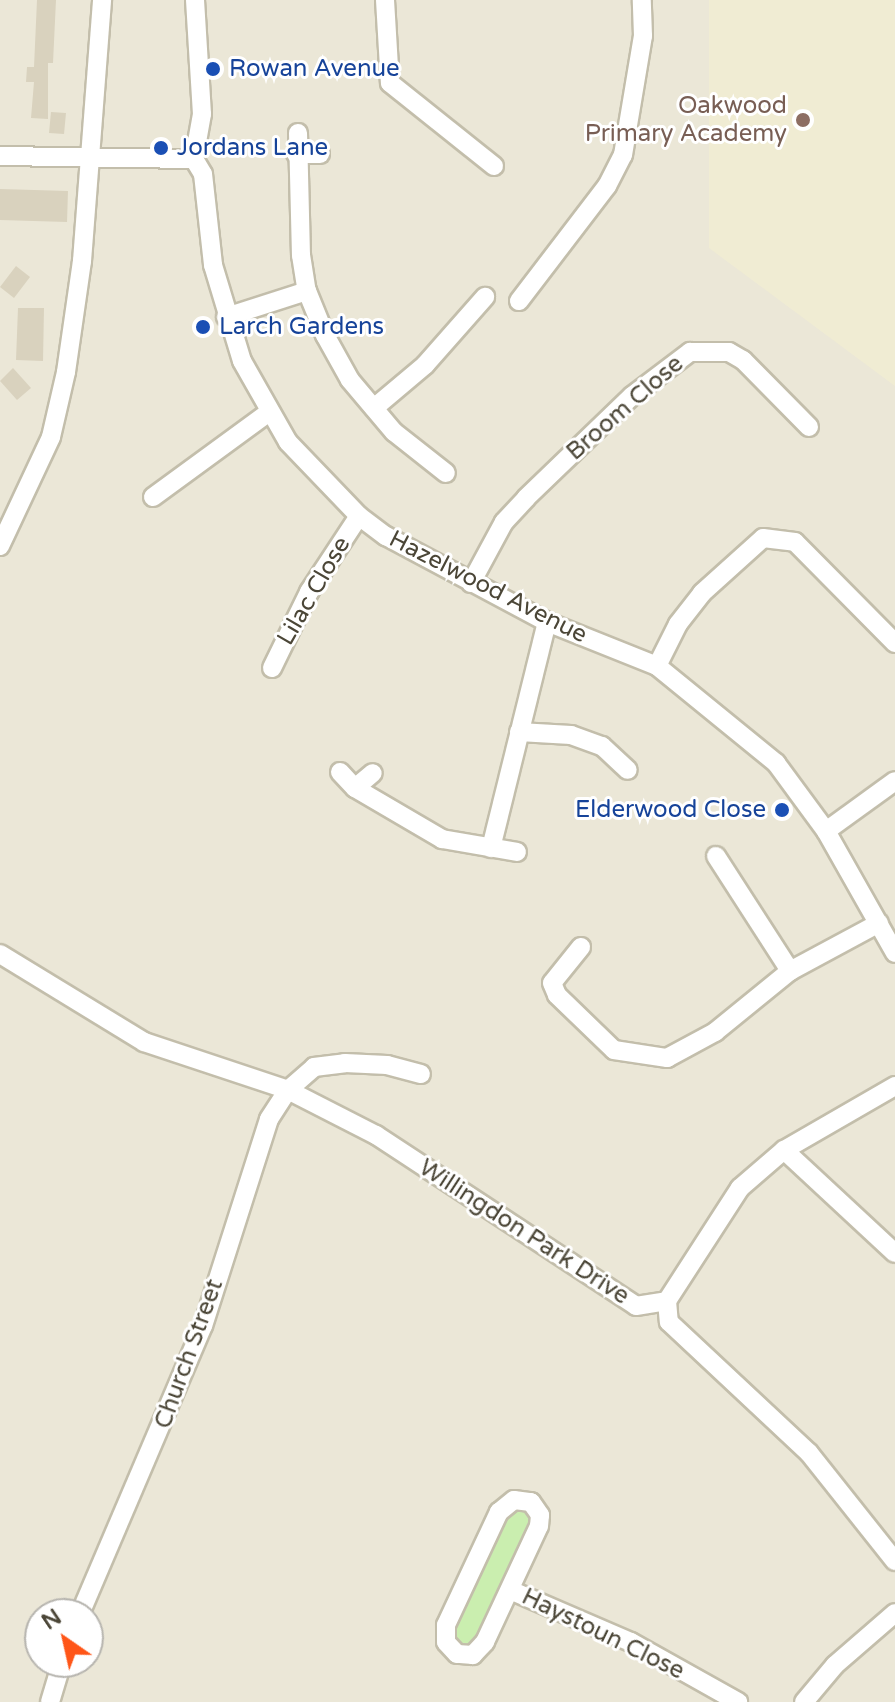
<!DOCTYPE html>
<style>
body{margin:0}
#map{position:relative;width:895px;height:1702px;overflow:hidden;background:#f6f4ea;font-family:"Varela Round",sans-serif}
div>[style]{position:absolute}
.residential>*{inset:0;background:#ebe7d7}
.education>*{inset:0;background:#f0ecd3}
.green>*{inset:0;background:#caeeaf}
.building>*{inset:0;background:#d9d2be}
.roads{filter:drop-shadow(2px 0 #c3beab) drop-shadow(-2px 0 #c3beab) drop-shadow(0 2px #c3beab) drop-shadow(0 -2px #c3beab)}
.minor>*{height:18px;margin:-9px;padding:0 9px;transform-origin:9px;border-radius:9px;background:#fff}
.dots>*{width:22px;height:22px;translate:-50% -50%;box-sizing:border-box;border:4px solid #fff;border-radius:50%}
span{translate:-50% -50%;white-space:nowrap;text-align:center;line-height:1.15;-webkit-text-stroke:6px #fff;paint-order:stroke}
.transit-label{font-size:24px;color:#164399}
.left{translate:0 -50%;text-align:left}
.right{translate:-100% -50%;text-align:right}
.education-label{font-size:24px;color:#785e54}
.street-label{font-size:24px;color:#4b4637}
.north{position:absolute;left:24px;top:1598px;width:80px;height:80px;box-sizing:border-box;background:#fff;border:2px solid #b7b5af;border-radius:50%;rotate:326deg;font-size:22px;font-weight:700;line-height:32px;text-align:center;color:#4b4637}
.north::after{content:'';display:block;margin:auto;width:28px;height:36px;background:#ff5618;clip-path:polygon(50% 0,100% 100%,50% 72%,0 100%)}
</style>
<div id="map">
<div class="residential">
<div style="clip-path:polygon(evenodd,0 0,895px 0,895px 1702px,0 1702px,0 0,40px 1614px,88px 1614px,88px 1662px,40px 1662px,40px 1614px)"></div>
</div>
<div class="education">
<div style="clip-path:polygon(709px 0,895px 0,895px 386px,709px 248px)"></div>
</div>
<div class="green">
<div style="clip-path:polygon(514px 1500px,540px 1515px,485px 1642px,457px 1654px,446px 1625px)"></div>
</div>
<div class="building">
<div style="clip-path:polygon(37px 0,56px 0,53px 63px,48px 63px,48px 119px,31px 118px,34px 82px,26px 82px,27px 67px,34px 67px)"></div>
<div style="clip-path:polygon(51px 112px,66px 113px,64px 134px,49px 133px)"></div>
<div style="clip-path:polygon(0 189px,68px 191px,67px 222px,0 220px)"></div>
<div style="clip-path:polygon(16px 266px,30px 277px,14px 298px,0 287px)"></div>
<div style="clip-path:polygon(18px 308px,44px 308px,43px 361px,16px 360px)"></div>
<div style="clip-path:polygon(13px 368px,31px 388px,17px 400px,0 381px)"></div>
</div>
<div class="roads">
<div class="minor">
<div style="left:195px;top:0;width:114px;rotate:86.5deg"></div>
<div style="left:202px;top:114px;width:46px;rotate:100.1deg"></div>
<div style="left:194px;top:159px;width:17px;rotate:59deg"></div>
<div style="left:203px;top:174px;width:92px;rotate:83.7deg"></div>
<div style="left:213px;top:265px;width:100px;rotate:73.2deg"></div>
<div style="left:242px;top:361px;width:93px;rotate:60.4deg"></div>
<div style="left:288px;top:442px;width:103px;rotate:46.2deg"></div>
<div style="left:359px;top:516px;width:34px;rotate:37deg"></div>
<div style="left:386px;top:536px;width:183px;rotate:28.1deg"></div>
<div style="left:547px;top:622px;width:118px;rotate:21.8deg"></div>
<div style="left:657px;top:666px;width:154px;rotate:39.2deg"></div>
<div style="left:776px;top:763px;width:84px;rotate:53.7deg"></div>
<div style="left:826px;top:831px;width:140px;rotate:60.5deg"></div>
<div style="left:385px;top:0;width:83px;rotate:86.6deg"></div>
<div style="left:390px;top:83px;width:133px;rotate:38.6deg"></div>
<div style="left:298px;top:133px;width:122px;rotate:88.6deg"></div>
<div style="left:301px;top:255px;width:36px;rotate:81deg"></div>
<div style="left:307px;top:291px;width:48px;rotate:67.8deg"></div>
<div style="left:325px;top:335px;width:51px;rotate:60.9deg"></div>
<div style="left:350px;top:380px;width:68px;rotate:49.8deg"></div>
<div style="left:394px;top:432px;width:66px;rotate:38.3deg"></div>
<div style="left:296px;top:154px;width:24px"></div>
<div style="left:0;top:156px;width:194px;rotate:0.9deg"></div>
<div style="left:519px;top:301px;width:145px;rotate:-52.6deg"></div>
<div style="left:607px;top:186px;width:35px;rotate:-63deg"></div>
<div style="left:623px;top:155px;width:121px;rotate:-80.5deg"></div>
<div style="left:643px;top:36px;width:36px;rotate:-92deg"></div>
<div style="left:226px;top:317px;width:85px;rotate:-17.8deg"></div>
<div style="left:374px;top:408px;width:67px;rotate:-40.1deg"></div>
<div style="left:425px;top:365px;width:91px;rotate:-48.6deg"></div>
<div style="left:153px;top:497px;width:144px;rotate:-36.2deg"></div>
<div style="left:0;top:546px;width:120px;rotate:-64.9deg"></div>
<div style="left:51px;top:437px;width:67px;rotate:-77deg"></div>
<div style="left:66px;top:372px;width:112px;rotate:-81.8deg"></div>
<div style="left:82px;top:261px;width:262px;rotate:-85.6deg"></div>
<div style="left:471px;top:583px;width:69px;rotate:-61.6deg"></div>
<div style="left:504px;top:522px;width:33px;rotate:-47deg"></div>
<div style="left:526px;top:498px;width:147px;rotate:-43.9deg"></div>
<div style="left:632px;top:396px;width:73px;rotate:-37.2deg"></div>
<div style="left:690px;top:352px;width:39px"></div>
<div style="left:729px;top:352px;width:16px;rotate:30deg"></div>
<div style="left:743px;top:360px;width:94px;rotate:45.4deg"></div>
<div style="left:657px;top:666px;width:47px;rotate:-63.4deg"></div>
<div style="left:678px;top:624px;width:39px;rotate:-52deg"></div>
<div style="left:702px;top:593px;width:82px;rotate:-42deg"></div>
<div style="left:763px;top:538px;width:32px;rotate:7deg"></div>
<div style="left:795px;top:542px;width:142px;rotate:45.3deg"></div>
<div style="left:272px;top:668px;width:85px;rotate:-64deg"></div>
<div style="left:309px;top:592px;width:91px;rotate:-56.7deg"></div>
<div style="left:519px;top:732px;width:52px;rotate:3.3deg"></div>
<div style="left:571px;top:735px;width:33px;rotate:20deg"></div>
<div style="left:602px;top:746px;width:35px;rotate:43deg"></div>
<div style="left:340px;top:772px;width:22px;rotate:47deg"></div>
<div style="left:355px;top:788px;width:101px;rotate:30.4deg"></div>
<div style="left:442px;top:839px;width:76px;rotate:9.8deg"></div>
<div style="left:355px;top:788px;width:23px;rotate:-40deg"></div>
<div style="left:826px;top:831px;width:85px;rotate:-35.9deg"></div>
<div style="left:491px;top:848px;width:233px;rotate:-76.1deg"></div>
<div style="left:716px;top:856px;width:137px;rotate:57.2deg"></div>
<div style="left:581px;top:947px;width:46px;rotate:128.9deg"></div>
<div style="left:552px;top:983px;width:13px;rotate:67deg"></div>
<div style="left:557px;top:995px;width:79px;rotate:44deg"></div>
<div style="left:614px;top:1050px;width:54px;rotate:8.6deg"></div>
<div style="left:667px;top:1058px;width:55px;rotate:-28.4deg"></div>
<div style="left:715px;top:1032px;width:97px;rotate:-39.1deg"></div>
<div style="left:790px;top:971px;width:101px;rotate:-28.3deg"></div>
<div style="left:0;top:954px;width:169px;rotate:31.4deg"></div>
<div style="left:144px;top:1042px;width:152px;rotate:18.4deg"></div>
<div style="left:288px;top:1090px;width:99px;rotate:27.1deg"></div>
<div style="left:376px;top:1135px;width:311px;rotate:33.3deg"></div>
<div style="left:636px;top:1306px;width:31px;rotate:-9deg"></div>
<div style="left:895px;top:1086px;width:128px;rotate:150deg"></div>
<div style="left:784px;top:1150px;width:58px;rotate:139.2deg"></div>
<div style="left:740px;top:1188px;width:135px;rotate:122.9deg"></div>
<div style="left:667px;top:1301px;width:21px;rotate:85deg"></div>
<div style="left:669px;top:1322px;width:192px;rotate:43.1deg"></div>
<div style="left:809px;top:1453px;width:138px;rotate:51.5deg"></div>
<div style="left:784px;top:1150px;width:151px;rotate:42.9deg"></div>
<div style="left:514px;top:1500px;width:17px;rotate:7deg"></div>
<div style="left:531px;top:1502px;width:16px;rotate:55deg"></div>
<div style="left:540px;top:1515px;width:11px;rotate:95deg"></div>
<div style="left:539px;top:1526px;width:128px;rotate:115deg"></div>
<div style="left:485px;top:1642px;width:18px;rotate:133deg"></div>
<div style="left:473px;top:1655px;width:16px;rotate:-176deg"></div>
<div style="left:457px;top:1654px;width:16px;rotate:-133deg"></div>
<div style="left:446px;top:1642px;width:17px;rotate:-90deg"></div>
<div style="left:446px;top:1625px;width:125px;rotate:-64.9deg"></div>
<div style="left:499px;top:1512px;width:19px;rotate:-39deg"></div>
<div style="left:510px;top:1590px;width:132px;rotate:23.3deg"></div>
<div style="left:631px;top:1642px;width:123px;rotate:29.3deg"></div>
<div style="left:80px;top:1614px;width:313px;rotate:-66.9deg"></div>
<div style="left:203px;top:1326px;width:217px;rotate:-72.3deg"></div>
<div style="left:269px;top:1119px;width:35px;rotate:-57deg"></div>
<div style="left:288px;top:1090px;width:35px;rotate:-41deg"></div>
<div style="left:314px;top:1067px;width:31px;rotate:-7deg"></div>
<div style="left:345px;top:1063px;width:42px;rotate:2.7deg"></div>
<div style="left:387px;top:1065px;width:35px;rotate:15deg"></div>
<div style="left:50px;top:1702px;width:42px;rotate:-73.3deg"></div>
<div style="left:804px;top:1702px;width:48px;rotate:-50deg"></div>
<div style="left:835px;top:1665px;width:79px;rotate:-40.9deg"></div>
</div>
</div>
<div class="dots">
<div style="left:213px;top:69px;background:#1a4fb4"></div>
<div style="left:803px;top:120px;background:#8d6e63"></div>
<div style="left:161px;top:148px;background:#1a4fb4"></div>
<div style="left:203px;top:327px;background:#1a4fb4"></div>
<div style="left:782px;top:810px;background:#1a4fb4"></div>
</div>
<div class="transit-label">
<span class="left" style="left:229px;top:69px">Rowan Avenue</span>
<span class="left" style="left:177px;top:148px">Jordans Lane</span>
<span class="left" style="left:219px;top:327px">Larch Gardens</span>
<span class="right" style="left:766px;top:810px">Elderwood Close</span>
</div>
<div class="education-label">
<span class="right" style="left:787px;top:120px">Oakwood<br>Primary Academy</span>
</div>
<div class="street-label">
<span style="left:625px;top:408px;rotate:-41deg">Broom Close</span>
<span style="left:488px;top:587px;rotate:27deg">Hazelwood Avenue</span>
<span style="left:314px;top:591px;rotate:-60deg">Lilac Close</span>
<span style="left:524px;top:1232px;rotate:33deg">Willingdon Park Drive</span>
<span style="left:189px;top:1354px;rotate:-70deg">Church Street</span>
<span style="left:603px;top:1634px;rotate:26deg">Haystoun Close</span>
</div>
<div class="north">N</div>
</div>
